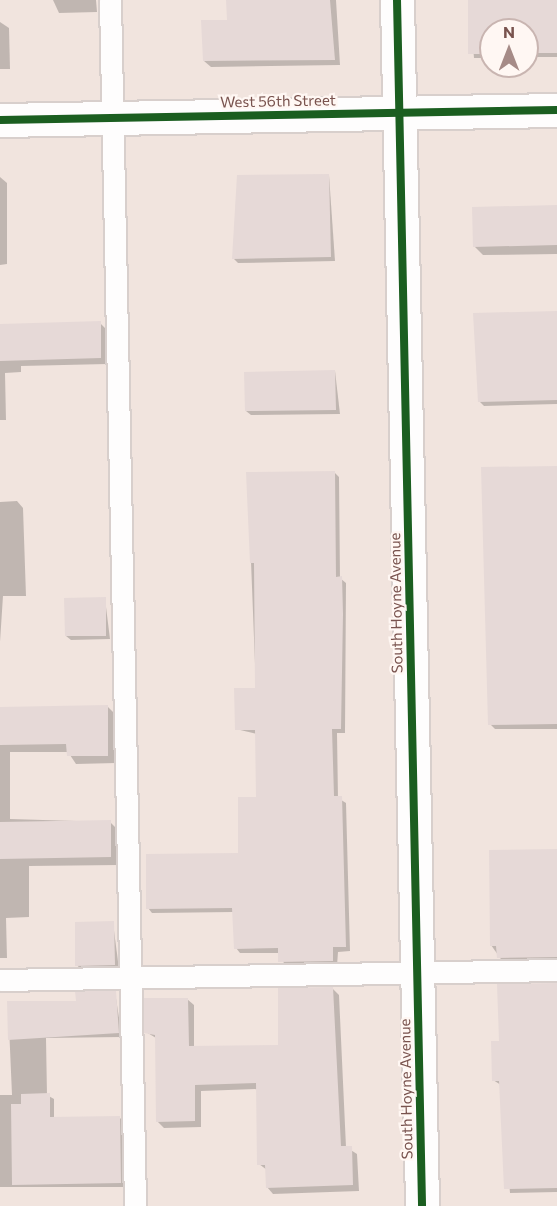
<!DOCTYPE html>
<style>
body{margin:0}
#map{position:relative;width:557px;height:1206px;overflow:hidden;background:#f9f3f0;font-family:Commissioner,sans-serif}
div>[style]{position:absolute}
.residential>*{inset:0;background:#f1e4de}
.shadow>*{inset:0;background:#0003}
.building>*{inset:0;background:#e6d9d7}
.roads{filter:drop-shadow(2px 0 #d8cfcc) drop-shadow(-2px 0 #d8cfcc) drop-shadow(0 2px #d8cfcc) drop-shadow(0 -2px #d8cfcc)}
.service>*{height:21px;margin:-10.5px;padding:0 10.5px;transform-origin:10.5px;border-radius:10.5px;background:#fefdfd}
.minor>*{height:33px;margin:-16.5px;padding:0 16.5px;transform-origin:16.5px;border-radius:16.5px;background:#fefdfd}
.cycleway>*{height:8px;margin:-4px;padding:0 4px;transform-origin:4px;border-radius:4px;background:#1b5e20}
span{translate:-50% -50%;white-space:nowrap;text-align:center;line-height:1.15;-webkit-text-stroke:4.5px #fff7f3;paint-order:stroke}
.street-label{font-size:15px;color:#79534e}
.north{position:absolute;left:479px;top:18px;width:60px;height:60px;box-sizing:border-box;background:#fff7f3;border:2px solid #c9b5b1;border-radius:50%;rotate:0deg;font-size:16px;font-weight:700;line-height:24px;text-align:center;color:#79534e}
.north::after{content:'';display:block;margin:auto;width:21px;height:27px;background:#a68b87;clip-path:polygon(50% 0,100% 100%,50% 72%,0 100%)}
</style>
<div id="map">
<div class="residential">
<div style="clip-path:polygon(evenodd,0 0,557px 0,557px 1206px,0 1206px,0 0,491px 30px,527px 30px,527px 66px,491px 66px,491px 30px)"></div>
</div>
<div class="shadow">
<div style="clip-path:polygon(53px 0,96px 0,97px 12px,59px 13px)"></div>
<div style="clip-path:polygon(229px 0,336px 0,340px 65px,211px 67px,204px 61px,228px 21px)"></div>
<div style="clip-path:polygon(469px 0,557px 0,557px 57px,527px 57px,527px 30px,491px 30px,491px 58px,474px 58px)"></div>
<div style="clip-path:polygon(0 22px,9px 28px,10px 69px,0 69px)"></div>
<div style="clip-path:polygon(329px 175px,335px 261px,238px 263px,234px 259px)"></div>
<div style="clip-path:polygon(0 177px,7px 183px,7px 264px,0 265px)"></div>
<div style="clip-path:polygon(557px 207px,557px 254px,483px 255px,474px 246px)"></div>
<div style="clip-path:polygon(557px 312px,557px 404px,484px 406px,479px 401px)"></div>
<div style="clip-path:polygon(100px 323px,106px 329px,107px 364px,21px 366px,21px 372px,5px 373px,6px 420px,0 420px,0 325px)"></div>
<div style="clip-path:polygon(335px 371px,340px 414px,251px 415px,246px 411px)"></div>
<div style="clip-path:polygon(557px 467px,557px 729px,495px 729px,490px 724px)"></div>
<div style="clip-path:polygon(334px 472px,339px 477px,340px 578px,346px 583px,345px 733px,337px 733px,338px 798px,346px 803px,350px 951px,338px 952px,337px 966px,285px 966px,280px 953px,240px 953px,236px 948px,234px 912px,152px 913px,148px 908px,240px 854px,257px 798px,257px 734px,236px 729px,256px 689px,251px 562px)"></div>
<div style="clip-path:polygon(17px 501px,23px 508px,26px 596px,3px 596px,0 642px,0 502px)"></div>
<div style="clip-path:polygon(105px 599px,110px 639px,71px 640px,66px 636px)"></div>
<div style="clip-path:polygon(107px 706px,115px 714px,116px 763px,76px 764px,68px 752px,10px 752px,10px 819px,110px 822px,118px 830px,119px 865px,29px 866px,29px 917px,6px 918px,7px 958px,0 958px,0 708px)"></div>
<div style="clip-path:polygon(557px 851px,557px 961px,503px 962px,491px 945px)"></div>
<div style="clip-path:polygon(113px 923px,119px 969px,81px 970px,77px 965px)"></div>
<div style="clip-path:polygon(557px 984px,557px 1192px,510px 1193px,501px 1085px,493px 1080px,500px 1043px)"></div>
<div style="clip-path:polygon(332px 988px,339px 995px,346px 1147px,357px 1154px,359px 1191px,273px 1194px,267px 1187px,267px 1170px,259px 1164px,258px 1089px,201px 1091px,201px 1127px,164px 1128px,157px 1121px,156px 1038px,146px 1032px,187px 999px,194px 1005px,194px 1047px,280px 1046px)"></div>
<div style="clip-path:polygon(115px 992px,122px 1037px,46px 1038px,47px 1095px,54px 1099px,54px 1119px,120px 1118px,124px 1122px,125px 1187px,0 1187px,0 1095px,12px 1095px,8px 1003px,77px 1003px)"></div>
</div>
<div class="building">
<div style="clip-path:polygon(226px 0,330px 0,335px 60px,203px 61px,201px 20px,227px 20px)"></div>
<div style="clip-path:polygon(468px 0,557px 0,557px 53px,527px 53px,527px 30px,491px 30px,491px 54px,468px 54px)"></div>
<div style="clip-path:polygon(329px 174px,331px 257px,232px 259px,237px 175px)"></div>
<div style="clip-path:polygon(557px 205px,557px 245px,473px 247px,472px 207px)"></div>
<div style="clip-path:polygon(557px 311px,557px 400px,478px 402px,473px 313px)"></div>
<div style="clip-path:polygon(101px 321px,101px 358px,0 361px,0 324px)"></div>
<div style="clip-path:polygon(335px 370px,336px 410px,245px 411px,244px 372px)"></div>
<div style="clip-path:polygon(557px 466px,557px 724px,488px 725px,481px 467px)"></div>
<div style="clip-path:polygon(335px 471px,336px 577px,342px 576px,343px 614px,341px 729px,332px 729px,334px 796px,342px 796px,346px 947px,333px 947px,333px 961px,278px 962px,278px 948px,234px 949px,232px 908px,146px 909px,146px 854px,238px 853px,238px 797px,256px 797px,255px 730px,235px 730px,234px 688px,255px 688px,254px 563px,250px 563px,246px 472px)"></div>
<div style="clip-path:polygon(106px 597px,106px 636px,65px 636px,64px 598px)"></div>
<div style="clip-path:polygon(108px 705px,108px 756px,67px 756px,66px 744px,0 745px,0 707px)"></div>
<div style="clip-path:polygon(111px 820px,111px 857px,0 859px,0 822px)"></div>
<div style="clip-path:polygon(557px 849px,557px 957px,497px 958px,496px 946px,490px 946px,489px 850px)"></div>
<div style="clip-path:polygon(114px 921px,115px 965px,75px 966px,75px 922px)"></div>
<div style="clip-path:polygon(557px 983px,557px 1188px,504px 1189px,499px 1081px,492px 1081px,491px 1041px,499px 1041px,497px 984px)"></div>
<div style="clip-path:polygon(333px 987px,341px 1146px,352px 1146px,353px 1185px,266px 1188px,265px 1165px,257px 1165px,256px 1083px,195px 1085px,195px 1121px,156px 1122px,155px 1035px,144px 1033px,143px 998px,188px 998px,189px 1046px,278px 1045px,278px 988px)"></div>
<div style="clip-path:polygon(75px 991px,116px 991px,119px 1033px,8px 1040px,7px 1001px,76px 1001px)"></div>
<div style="clip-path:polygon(50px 1093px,50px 1117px,120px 1116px,121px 1183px,12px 1185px,11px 1104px,21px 1104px,21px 1094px)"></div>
</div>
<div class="roads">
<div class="service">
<div style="left:110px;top:0;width:1206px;rotate:88.81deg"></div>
<div style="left:0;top:980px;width:557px;rotate:-1.03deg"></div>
</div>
<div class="minor">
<div style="left:397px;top:0;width:1206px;rotate:88.81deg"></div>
<div style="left:0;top:120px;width:557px;rotate:-1.03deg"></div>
</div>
</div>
<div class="cycleway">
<div style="left:397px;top:0;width:1206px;rotate:88.81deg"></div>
<div style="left:0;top:120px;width:557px;rotate:-1.03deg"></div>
</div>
<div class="street-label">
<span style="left:278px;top:101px;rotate:-1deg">West 56th Street</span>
<span style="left:396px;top:603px;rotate:-91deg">South Hoyne Avenue</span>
<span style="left:406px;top:1089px;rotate:-91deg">South Hoyne Avenue</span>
</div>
<div class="north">N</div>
</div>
